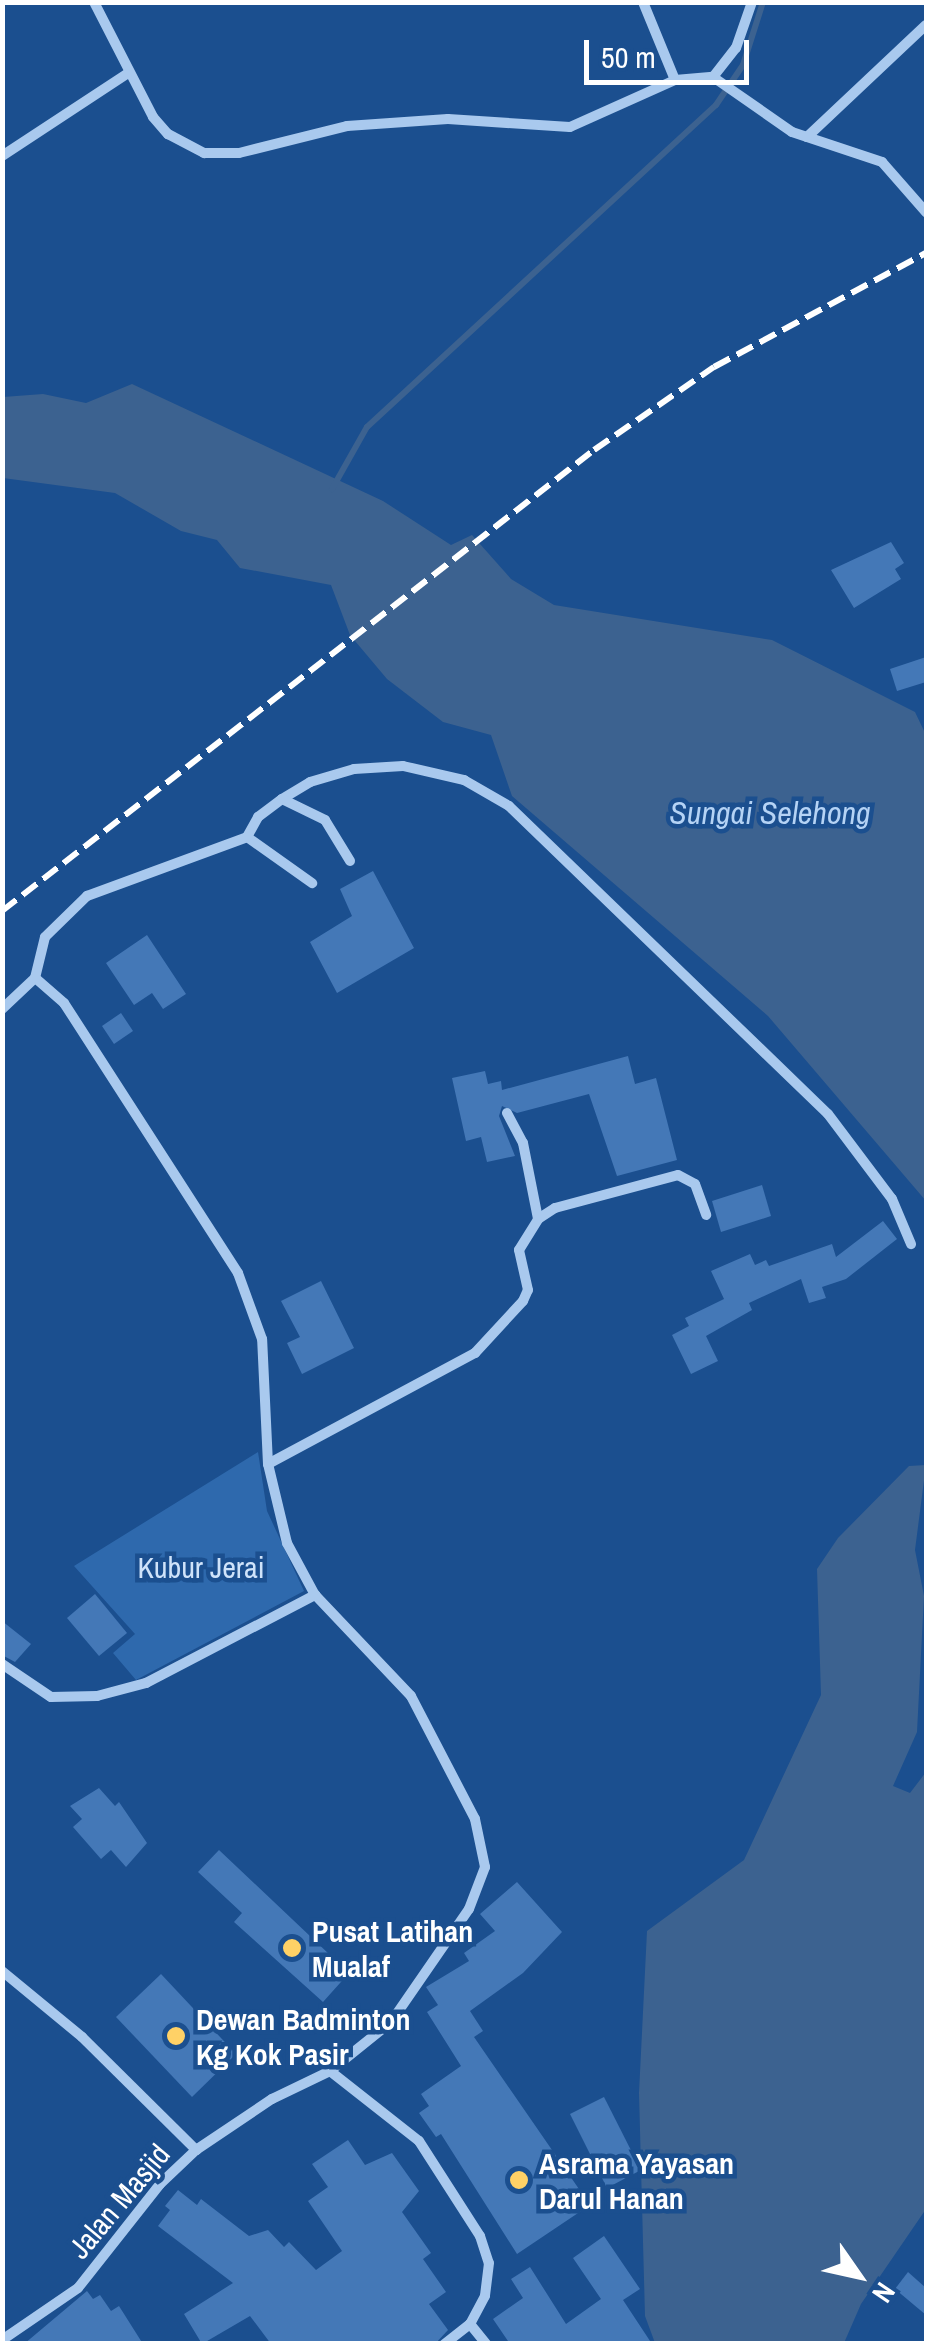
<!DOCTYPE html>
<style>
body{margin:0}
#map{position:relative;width:929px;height:2346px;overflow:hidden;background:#1b4f8f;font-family:"Archivo Narrow",sans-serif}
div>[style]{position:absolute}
.green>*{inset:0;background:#2e69ad}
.water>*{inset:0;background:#3c6290}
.stream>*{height:6px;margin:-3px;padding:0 3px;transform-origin:3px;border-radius:3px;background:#3c6290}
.building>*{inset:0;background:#4478b7}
.minor>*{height:10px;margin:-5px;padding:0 5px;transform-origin:5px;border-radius:5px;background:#a9c9ee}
.rail>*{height:6px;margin-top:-3px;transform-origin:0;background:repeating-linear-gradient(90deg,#fff 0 18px,transparent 0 26px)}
.dots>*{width:28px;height:28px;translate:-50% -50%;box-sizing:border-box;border:5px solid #1b4f8f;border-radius:50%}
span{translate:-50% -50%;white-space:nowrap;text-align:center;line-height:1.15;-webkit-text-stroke:9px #1b4f8f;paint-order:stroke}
.park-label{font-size:30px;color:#cfe3fa}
.poi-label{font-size:30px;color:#fff;font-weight:700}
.left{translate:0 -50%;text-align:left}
.street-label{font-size:30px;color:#fff}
.water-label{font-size:32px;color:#b5d3f5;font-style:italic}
.frame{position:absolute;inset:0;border:5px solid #fff;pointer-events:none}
.north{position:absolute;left:809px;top:2226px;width:100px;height:100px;-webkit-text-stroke:8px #1b4f8f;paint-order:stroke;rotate:124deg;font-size:28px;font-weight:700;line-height:40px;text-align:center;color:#fff}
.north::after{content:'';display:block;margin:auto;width:35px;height:45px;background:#fff;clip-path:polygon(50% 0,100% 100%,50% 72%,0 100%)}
.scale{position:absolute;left:584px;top:40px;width:165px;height:45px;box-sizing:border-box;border:5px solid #fff;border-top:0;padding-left:12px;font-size:30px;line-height:35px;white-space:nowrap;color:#fff;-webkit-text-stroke:8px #1b4f8f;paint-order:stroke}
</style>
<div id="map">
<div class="green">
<div style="clip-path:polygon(258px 1452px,267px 1511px,304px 1591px,136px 1680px,113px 1653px,135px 1634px,74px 1566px)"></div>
</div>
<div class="water">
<div style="clip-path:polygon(132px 384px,383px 501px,451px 545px,472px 535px,511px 579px,554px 605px,772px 640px,915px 712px,926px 735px,926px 1201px,768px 1016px,512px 796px,491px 735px,443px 722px,387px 679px,350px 635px,331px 585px,240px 568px,217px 540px,181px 531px,115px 493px,3px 478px,3px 397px,43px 394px,86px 403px)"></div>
<div style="clip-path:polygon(926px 1465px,915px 1550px,924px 1596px,917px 1732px,893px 1786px,910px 1793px,926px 1772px,926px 2209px,861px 2304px,844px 2343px,655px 2343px,645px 2316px,639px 2093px,647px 1931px,744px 1860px,821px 1695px,817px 1569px,838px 1538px,909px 1466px)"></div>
</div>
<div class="stream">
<div style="left:332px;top:489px;width:71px;rotate:-60.6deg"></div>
<div style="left:367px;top:427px;width:475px;rotate:-42.7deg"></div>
<div style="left:716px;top:105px;width:48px;rotate:-56deg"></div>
<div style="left:743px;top:65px;width:66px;rotate:-72.4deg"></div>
</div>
<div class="building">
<div style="clip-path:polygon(891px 542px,904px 563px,895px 569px,901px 579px,854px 608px,831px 570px)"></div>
<div style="clip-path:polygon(926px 657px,926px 682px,897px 691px,890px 669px)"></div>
<div style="clip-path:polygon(373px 871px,414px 948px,337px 993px,310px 942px,352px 916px,340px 889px)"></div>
<div style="clip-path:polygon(147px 935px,186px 994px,163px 1009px,152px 993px,134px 1005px,106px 963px)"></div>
<div style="clip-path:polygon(121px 1013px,133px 1031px,114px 1044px,102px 1026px)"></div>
<div style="clip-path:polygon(628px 1056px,635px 1084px,656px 1078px,677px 1160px,617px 1176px,589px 1094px,517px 1113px,502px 1106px,499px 1116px,515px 1156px,487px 1162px,481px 1137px,466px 1141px,452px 1078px,485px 1071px,488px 1084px,501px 1081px,502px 1090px)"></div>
<div style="clip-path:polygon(762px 1185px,771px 1216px,721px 1232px,712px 1201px)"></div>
<div style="clip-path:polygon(883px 1221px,897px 1239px,846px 1279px,822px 1287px,826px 1298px,809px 1303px,801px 1279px,749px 1303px,752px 1310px,706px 1336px,718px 1361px,691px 1374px,672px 1335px,689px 1326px,685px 1318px,724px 1299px,711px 1271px,750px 1254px,755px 1265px,766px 1260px,769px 1266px,832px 1244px,836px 1257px)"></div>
<div style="clip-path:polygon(321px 1281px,354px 1348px,302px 1374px,287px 1343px,300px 1337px,281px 1301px)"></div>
<div style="clip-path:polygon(95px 1594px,127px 1633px,99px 1656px,67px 1618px)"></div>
<div style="clip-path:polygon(2px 1621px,31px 1644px,15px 1662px,2px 1655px)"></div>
<div style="clip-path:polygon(99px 1788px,115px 1806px,119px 1802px,147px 1843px,126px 1867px,111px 1850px,101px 1859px,73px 1827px,82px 1819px,70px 1806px)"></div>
<div style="clip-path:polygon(219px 1850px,349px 1973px,323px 2002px,234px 1922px,242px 1913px,198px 1872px)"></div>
<div style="clip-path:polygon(517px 1882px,562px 1932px,523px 1973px,470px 2011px,483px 2031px,474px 2037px,590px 2205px,517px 2254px,441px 2134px,436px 2137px,419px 2113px,429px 2106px,421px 2094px,461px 2066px,427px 2012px,438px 2005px,426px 1987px,469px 1961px,464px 1953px,495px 1931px,480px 1914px)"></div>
<div style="clip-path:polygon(161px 1974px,236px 2054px,192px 2097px,116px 2017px)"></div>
<div style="clip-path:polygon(604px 2097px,641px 2170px,607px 2188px,570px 2114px)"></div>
<div style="clip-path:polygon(348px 2140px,365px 2165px,392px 2153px,419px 2191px,402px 2212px,431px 2253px,423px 2259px,446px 2292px,429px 2304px,448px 2330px,435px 2344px,271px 2344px,250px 2316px,202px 2344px,184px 2314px,233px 2283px,158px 2226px,170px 2210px,165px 2206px,178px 2190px,197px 2205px,201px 2199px,249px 2236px,268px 2230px,284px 2247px,289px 2242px,316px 2270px,342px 2251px,308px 2201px,328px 2187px,312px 2164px)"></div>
<div style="clip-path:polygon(604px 2236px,640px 2289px,623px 2300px,652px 2344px,510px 2344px,493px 2319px,523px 2298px,511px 2279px,530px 2267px,566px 2324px,601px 2299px,573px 2258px)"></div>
<div style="clip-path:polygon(908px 2272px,926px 2288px,926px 2315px,895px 2289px)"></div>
<div style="clip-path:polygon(87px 2291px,93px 2299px,100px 2295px,111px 2311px,119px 2306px,143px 2344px,24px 2344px)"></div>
</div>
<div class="minor">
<div style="left:94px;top:2px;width:129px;rotate:62.8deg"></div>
<div style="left:153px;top:117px;width:23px;rotate:49deg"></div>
<div style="left:168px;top:134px;width:41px;rotate:27.8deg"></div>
<div style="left:204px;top:153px;width:35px"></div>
<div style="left:239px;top:153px;width:111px;rotate:-14deg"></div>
<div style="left:347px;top:126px;width:101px;rotate:-4deg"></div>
<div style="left:448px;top:119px;width:122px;rotate:3.8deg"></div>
<div style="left:570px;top:127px;width:115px;rotate:-24.1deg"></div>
<div style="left:675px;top:80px;width:38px;rotate:-5deg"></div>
<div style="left:713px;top:77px;width:96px;rotate:34.8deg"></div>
<div style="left:792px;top:132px;width:95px;rotate:18.4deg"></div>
<div style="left:882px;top:162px;width:67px;rotate:48.7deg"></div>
<div style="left:643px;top:2px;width:84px;rotate:67.7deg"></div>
<div style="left:713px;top:77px;width:37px;rotate:-52deg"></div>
<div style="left:736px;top:48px;width:49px;rotate:-70.8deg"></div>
<div style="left:807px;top:137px;width:163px;rotate:-43.3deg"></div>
<div style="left:2px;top:156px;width:149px;rotate:-33.3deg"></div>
<div style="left:282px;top:799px;width:33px;rotate:-31deg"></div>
<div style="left:310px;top:782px;width:46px;rotate:-16.5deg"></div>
<div style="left:354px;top:769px;width:49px;rotate:-3.5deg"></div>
<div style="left:403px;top:766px;width:63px;rotate:12.9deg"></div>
<div style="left:464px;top:780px;width:52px;rotate:30deg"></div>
<div style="left:509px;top:806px;width:443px;rotate:44deg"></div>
<div style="left:828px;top:1114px;width:106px;rotate:53deg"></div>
<div style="left:892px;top:1199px;width:49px;rotate:67.1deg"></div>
<div style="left:247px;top:837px;width:80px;rotate:35.3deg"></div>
<div style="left:2px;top:1009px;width:45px;rotate:-43.2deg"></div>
<div style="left:507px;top:1113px;width:34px;rotate:62deg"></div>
<div style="left:523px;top:1143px;width:77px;rotate:78.8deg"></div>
<div style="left:268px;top:1464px;width:235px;rotate:-28.2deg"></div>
<div style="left:475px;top:1353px;width:71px;rotate:-47.3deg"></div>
<div style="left:523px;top:1301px;width:12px;rotate:-66deg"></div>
<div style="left:528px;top:1290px;width:41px;rotate:-102.7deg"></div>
<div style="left:519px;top:1250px;width:36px;rotate:-58deg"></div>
<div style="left:538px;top:1219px;width:20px;rotate:-33deg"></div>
<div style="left:555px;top:1208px;width:127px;rotate:-15deg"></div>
<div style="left:678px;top:1175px;width:19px;rotate:28deg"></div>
<div style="left:695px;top:1184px;width:33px;rotate:70deg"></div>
<div style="left:2px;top:1664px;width:59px;rotate:34deg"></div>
<div style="left:51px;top:1697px;width:46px;rotate:-1.2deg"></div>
<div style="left:97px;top:1696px;width:51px;rotate:-14.9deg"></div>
<div style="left:146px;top:1683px;width:191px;rotate:-27.5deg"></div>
<div style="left:2px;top:1971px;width:104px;rotate:39.5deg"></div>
<div style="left:82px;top:2037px;width:161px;rotate:44.7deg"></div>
<div style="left:330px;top:2071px;width:113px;rotate:38.2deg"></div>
<div style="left:419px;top:2141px;width:113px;rotate:57.3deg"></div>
<div style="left:480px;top:2236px;width:28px;rotate:72deg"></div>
<div style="left:489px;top:2263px;width:33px;rotate:97deg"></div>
<div style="left:485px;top:2296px;width:32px;rotate:118deg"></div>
<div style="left:470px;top:2324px;width:33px;rotate:142deg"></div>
<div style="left:470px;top:2324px;width:26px;rotate:51deg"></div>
<div style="left:2px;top:2340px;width:92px;rotate:-34.4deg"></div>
<div style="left:78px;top:2288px;width:132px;rotate:-51.7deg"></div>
<div style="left:160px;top:2184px;width:50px;rotate:-43.4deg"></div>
<div style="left:196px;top:2150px;width:92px;rotate:-33.9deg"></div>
<div style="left:272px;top:2099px;width:64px;rotate:-25.8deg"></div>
<div style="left:330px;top:2071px;width:78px;rotate:-38.8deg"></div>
<div style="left:391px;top:2022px;width:137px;rotate:-55.4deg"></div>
<div style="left:469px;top:1909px;width:45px;rotate:-69.1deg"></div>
<div style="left:485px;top:1867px;width:49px;rotate:-101.8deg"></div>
<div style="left:475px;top:1819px;width:139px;rotate:-117.5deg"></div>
<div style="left:411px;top:1696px;width:139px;rotate:-133.5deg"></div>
<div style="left:315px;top:1595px;width:59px;rotate:-118.3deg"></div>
<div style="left:287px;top:1543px;width:81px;rotate:-103.5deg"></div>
<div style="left:268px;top:1464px;width:125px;rotate:-92.7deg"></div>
<div style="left:262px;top:1339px;width:70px;rotate:-110deg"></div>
<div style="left:238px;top:1273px;width:321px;rotate:-122.8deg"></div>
<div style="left:64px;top:1003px;width:38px;rotate:-139deg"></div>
<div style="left:35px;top:978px;width:42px;rotate:-76.3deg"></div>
<div style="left:45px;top:937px;width:59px;rotate:-44.3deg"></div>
<div style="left:87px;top:896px;width:171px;rotate:-20.2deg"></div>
<div style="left:247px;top:837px;width:23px;rotate:-61deg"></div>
<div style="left:258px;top:817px;width:30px;rotate:-37deg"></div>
<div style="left:282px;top:799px;width:48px;rotate:26deg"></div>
<div style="left:325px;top:820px;width:48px;rotate:58.6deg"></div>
</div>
<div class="rail">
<div style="left:2px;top:911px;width:750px;rotate:-37.91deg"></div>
<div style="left:594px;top:450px;width:146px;rotate:-34.7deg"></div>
<div style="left:714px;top:367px;width:241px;rotate:-28.3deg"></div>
</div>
<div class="dots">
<div style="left:292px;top:1948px;background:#ffd166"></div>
<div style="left:176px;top:2036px;background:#ffd166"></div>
<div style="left:519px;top:2180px;background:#ffd166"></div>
</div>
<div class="park-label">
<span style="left:201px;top:1567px">Kubur Jerai</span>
</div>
<div class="poi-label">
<span class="left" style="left:312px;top:1948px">Pusat Latihan<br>Mualaf</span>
<span class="left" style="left:196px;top:2036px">Dewan Badminton<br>Kg Kok Pasir</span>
<span class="left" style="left:539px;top:2180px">Asrama Yayasan<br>Darul Hanan</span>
</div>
<div class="street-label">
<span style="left:119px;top:2201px;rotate:-50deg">Jalan Masjid</span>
</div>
<div class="water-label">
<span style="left:770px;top:813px">Sungai Selehong</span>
</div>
<div class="frame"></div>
<div class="north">N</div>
<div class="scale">50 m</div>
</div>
